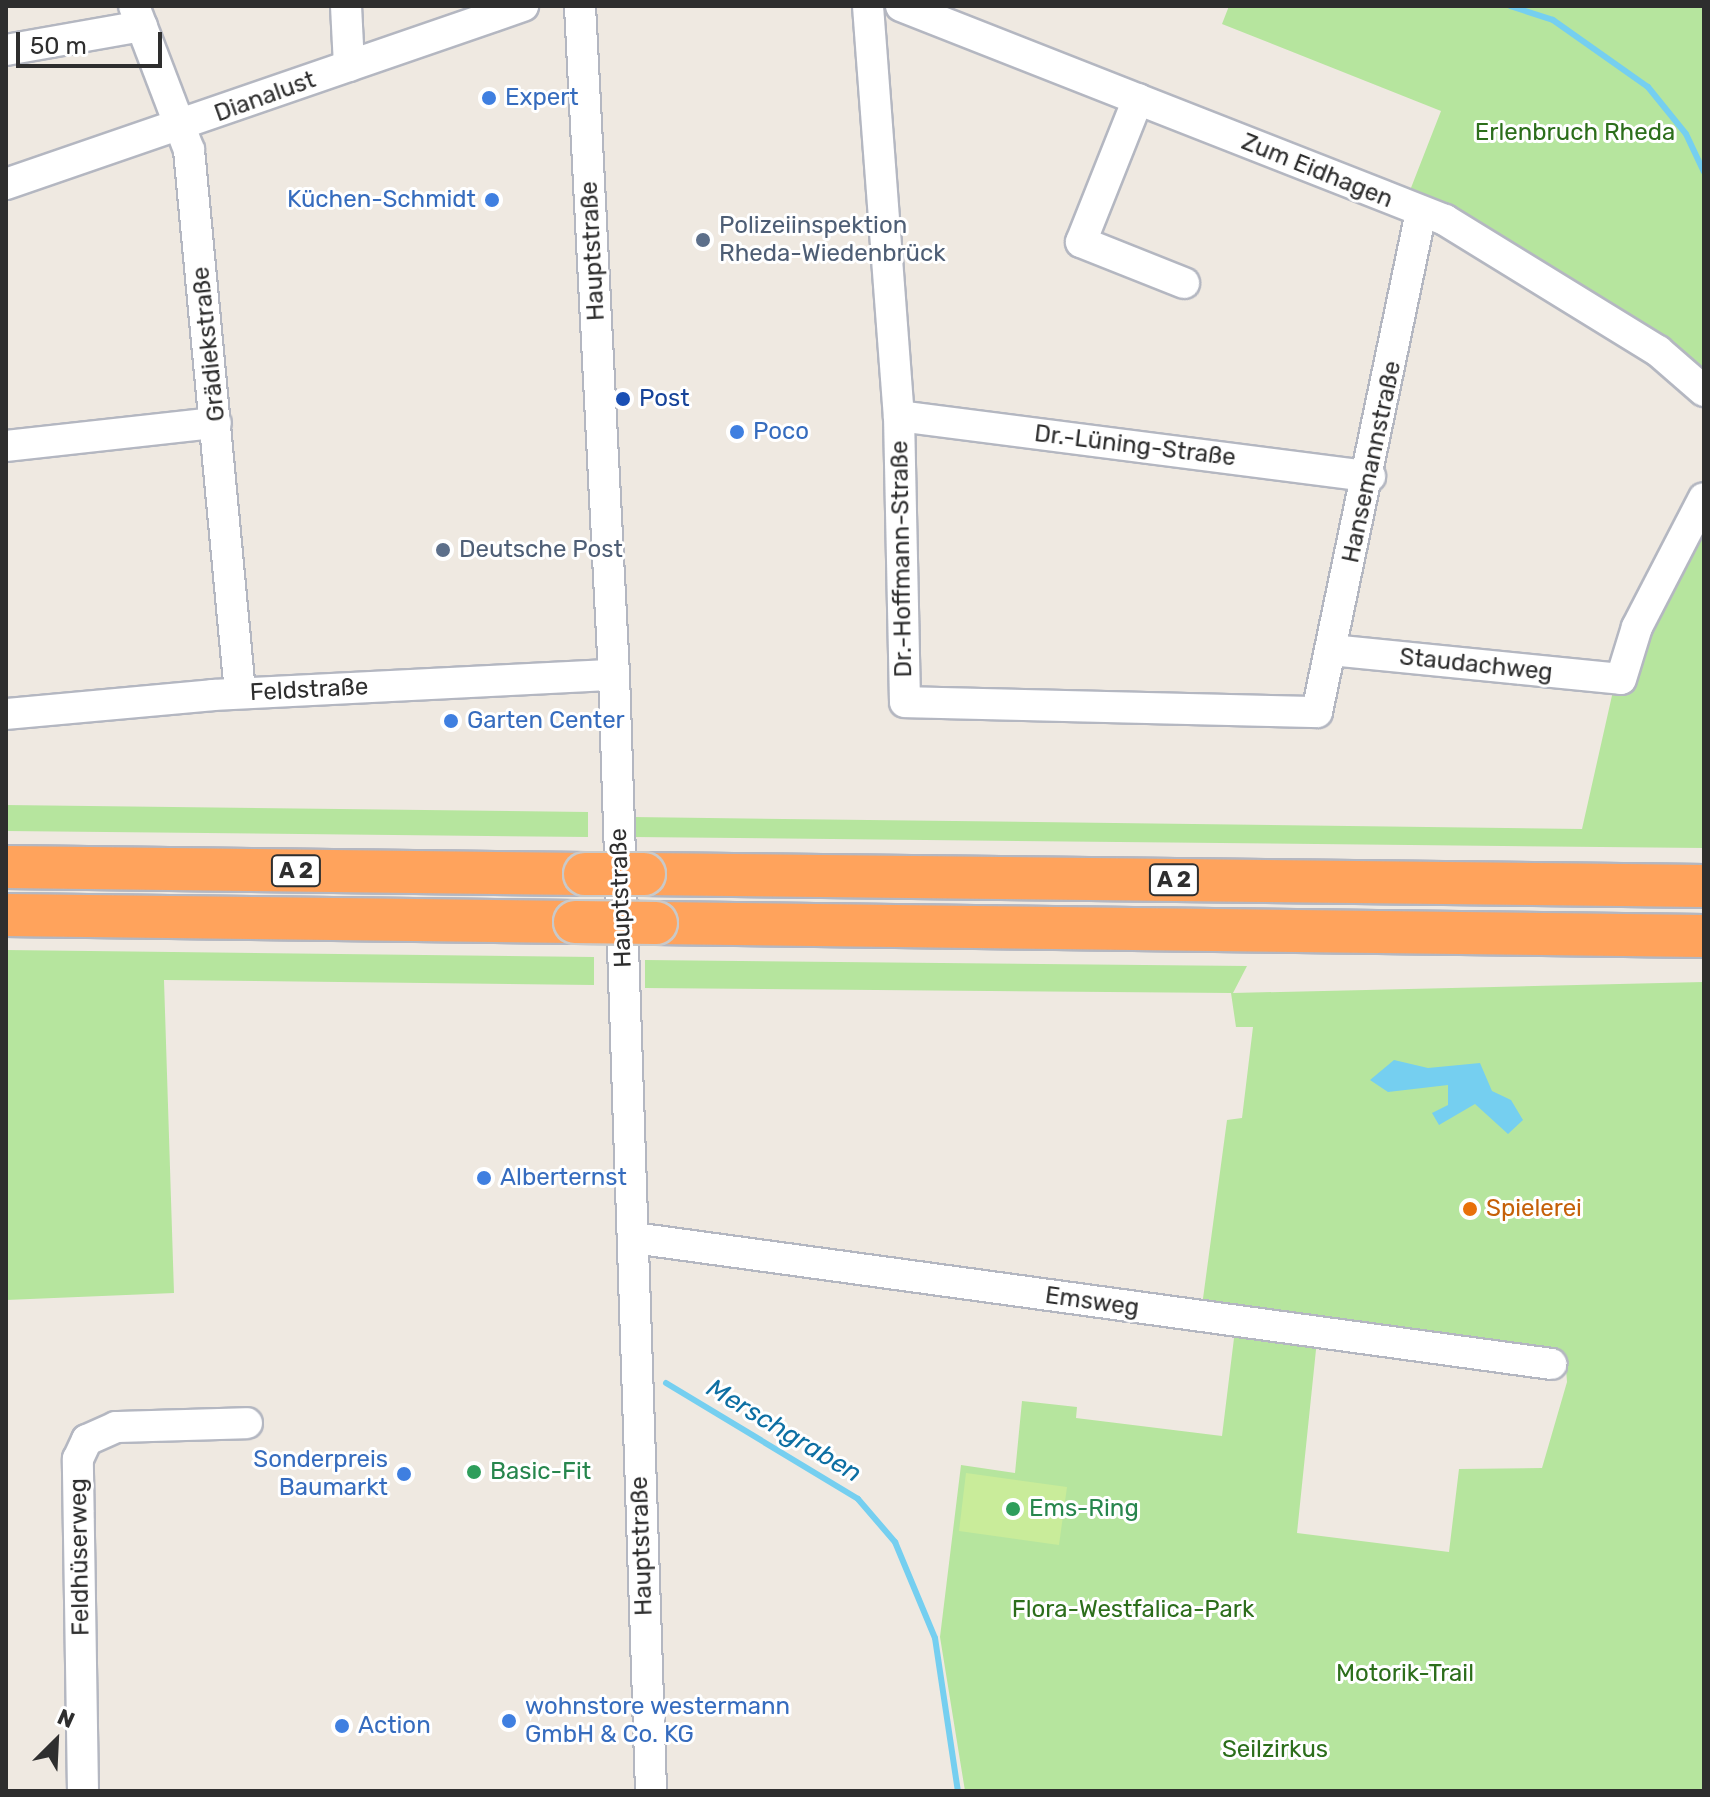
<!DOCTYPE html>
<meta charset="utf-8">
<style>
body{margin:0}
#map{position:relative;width:1710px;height:1797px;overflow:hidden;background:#efe9e1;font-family:Rubik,sans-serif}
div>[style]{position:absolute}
.green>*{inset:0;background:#b6e59e}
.pitch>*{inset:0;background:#c9ec9a}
.water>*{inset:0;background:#75cff0}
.stream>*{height:6px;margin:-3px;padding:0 3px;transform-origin:3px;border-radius:3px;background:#75cff0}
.roads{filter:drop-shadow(2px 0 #b4b7c1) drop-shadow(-2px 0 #b4b7c1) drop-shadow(0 2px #b4b7c1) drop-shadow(0 -2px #b4b7c1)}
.minor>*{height:30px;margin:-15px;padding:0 15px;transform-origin:15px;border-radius:15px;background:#fff}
.highway>*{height:42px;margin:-21px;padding:0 21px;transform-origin:21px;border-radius:21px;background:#ffa35c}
.bridges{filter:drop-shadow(2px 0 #c9c9c9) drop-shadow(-2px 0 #c9c9c9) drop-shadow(0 2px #c9c9c9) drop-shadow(0 -2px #c9c9c9)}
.highway-bridge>*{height:42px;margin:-21px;padding:0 21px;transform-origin:21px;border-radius:21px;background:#ffa35c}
.dots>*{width:22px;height:22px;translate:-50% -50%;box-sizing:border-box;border:4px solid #fff;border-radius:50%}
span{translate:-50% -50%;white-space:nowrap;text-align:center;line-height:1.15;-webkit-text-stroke:6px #fff;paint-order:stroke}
.shield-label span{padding:2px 6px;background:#fff;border:2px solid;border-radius:6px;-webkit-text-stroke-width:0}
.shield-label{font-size:22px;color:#2e2e2e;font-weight:700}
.street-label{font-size:24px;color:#2e2e2e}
.shop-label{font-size:24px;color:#366cbe}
.left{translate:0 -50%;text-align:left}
.right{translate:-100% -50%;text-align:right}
.park-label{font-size:24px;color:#2c6e1b}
.service-label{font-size:24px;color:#4e5e75}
.transit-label{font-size:24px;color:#164399}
.food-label{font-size:24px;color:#c56008}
.leisure-label{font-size:24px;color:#27864d}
.water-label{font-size:26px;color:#0d6fa3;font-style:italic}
.frame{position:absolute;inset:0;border:8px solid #2e2e2e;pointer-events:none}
.north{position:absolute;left:16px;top:1701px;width:80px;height:80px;-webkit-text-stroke:6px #fff;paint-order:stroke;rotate:24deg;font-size:22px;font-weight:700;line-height:32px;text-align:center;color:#2e2e2e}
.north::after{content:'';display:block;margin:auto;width:28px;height:36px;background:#2e2e2e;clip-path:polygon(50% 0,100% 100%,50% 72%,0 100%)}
.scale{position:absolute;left:16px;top:32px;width:146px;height:36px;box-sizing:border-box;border:4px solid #2e2e2e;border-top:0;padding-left:10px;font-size:24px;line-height:28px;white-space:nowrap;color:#2e2e2e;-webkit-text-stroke:6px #fff;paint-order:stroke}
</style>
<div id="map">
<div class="green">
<div style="clip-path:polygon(1229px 6px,1704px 6px,1704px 372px,1669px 340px,1409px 193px,1441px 111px,1222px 24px)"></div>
<div style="clip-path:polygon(1704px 516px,1704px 848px,634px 837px,633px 817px,1582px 829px,1613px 691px,1630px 693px,1645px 629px)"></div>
<div style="clip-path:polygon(6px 805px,588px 812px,588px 837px,6px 831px)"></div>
<div style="clip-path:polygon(6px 950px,594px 957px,594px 985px,164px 980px,174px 1293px,6px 1300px)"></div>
<div style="clip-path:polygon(645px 960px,1247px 966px,1233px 993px,1704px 982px,1704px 1791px,965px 1791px,940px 1637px,961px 1465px,1015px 1473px,1022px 1401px,1077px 1407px,1076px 1418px,1222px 1436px,1235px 1330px,1317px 1340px,1297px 1533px,1449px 1552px,1459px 1469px,1542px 1468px,1567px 1382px,1565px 1354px,1202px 1306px,1227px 1120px,1242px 1118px,1253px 1027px,1236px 1027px,1231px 993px,645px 988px)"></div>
</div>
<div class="pitch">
<div style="clip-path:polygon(966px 1473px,1067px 1487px,1059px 1545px,959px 1531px)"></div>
</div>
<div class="water">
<div style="clip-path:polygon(1394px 1060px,1428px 1068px,1480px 1063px,1492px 1091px,1511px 1100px,1523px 1120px,1508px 1134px,1475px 1104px,1439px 1125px,1432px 1113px,1448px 1105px,1448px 1085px,1388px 1092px,1370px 1080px)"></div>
</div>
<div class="stream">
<div style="left:1510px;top:6px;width:45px;rotate:18deg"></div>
<div style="left:1553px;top:20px;width:116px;rotate:35.2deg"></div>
<div style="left:1648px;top:87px;width:60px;rotate:51deg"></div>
<div style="left:1686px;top:134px;width:42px;rotate:64.7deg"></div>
<div style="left:666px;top:1383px;width:224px;rotate:31.1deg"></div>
<div style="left:858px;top:1499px;width:57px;rotate:49.3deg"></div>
<div style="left:895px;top:1542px;width:104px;rotate:67.4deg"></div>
<div style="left:935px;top:1638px;width:155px;rotate:81.5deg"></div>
</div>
<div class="roads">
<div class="minor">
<div style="left:134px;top:6px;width:154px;rotate:69.1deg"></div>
<div style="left:189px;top:150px;width:545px;rotate:84.63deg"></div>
<div style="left:346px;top:6px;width:60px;rotate:87.1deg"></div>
<div style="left:580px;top:6px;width:670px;rotate:87.09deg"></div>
<div style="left:614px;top:675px;width:1117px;rotate:88.1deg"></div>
<div style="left:868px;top:6px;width:411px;rotate:85.7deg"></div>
<div style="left:899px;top:416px;width:286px;rotate:88.8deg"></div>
<div style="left:905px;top:702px;width:412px;rotate:1.4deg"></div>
<div style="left:1317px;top:712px;width:511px;rotate:-78.25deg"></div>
<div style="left:901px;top:6px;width:585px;rotate:21.47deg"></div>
<div style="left:1445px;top:220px;width:250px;rotate:31.6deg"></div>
<div style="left:1658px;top:351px;width:61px;rotate:41deg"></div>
<div style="left:6px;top:50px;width:138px;rotate:-10deg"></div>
<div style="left:1138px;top:99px;width:154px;rotate:111.7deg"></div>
<div style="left:1081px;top:242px;width:111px;rotate:21.7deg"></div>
<div style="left:6px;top:184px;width:547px;rotate:-19deg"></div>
<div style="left:899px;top:416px;width:475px;rotate:7.3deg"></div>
<div style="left:6px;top:446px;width:211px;rotate:-6.3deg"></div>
<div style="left:1331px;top:650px;width:291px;rotate:5.7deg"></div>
<div style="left:1621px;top:679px;width:54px;rotate:-72.9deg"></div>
<div style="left:1637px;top:627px;width:145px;rotate:-62.6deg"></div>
<div style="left:6px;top:714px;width:208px;rotate:-5.2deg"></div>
<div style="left:213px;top:695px;width:401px;rotate:-2.9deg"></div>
<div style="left:634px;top:1238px;width:926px;rotate:7.82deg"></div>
<div style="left:83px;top:1791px;width:332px;rotate:-90.9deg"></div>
<div style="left:78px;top:1459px;width:21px;rotate:-65deg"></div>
<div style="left:87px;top:1440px;width:32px;rotate:-24deg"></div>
<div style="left:116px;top:1427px;width:131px;rotate:-1.7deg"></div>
</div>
<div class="highway">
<div style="left:6px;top:867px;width:579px;rotate:0.69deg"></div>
<div style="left:644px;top:874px;width:1060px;rotate:0.65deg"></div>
<div style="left:6px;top:915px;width:569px;rotate:0.7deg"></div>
<div style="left:656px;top:923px;width:1048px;rotate:0.71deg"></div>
</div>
</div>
<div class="bridges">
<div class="highway-bridge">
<div style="left:585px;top:874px;width:59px"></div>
<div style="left:575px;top:922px;width:81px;rotate:0.7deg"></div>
</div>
</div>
<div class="dots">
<div style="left:489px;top:98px;background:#3f7fe0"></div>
<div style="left:492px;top:200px;background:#3f7fe0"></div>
<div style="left:703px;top:240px;background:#5c6f8a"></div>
<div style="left:623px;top:399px;background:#1a4fb4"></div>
<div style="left:737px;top:432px;background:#3f7fe0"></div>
<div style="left:443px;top:550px;background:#5c6f8a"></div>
<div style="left:451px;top:721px;background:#3f7fe0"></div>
<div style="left:484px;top:1178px;background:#3f7fe0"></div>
<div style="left:1470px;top:1209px;background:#e8710a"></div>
<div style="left:474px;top:1472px;background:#2e9e5b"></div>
<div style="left:404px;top:1474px;background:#3f7fe0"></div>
<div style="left:1013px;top:1509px;background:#2e9e5b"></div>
<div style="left:509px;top:1721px;background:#3f7fe0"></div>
<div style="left:342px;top:1726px;background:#3f7fe0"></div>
</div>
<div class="shield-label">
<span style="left:296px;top:871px">A 2</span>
<span style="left:1174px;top:880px">A 2</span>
</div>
<div class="street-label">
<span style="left:265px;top:97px;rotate:-20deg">Dianalust</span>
<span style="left:1317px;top:171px;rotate:22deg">Zum Eidhagen</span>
<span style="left:593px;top:251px;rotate:-93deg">Hauptstraße</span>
<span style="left:209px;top:344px;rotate:-96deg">Grädiekstraße</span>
<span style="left:1135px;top:446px;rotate:7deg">Dr.-Lüning-Straße</span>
<span style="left:1372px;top:462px;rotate:-78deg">Hansemannstraße</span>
<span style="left:902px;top:559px;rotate:-91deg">Dr.-Hoffmann-Straße</span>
<span style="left:1476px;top:665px;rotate:6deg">Staudachweg</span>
<span style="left:309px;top:690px;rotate:-3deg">Feldstraße</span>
<span style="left:621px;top:898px;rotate:-92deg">Hauptstraße</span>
<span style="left:1092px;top:1302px;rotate:8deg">Emsweg</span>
<span style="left:642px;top:1546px;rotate:-92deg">Hauptstraße</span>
<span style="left:80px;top:1557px;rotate:-91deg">Feldhüserweg</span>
</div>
<div class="shop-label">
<span class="left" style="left:505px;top:98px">Expert</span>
<span class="right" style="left:476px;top:200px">Küchen-Schmidt</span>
<span class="left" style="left:753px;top:432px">Poco</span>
<span class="left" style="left:467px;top:721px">Garten Center</span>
<span class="left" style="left:500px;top:1178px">Alberternst</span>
<span class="right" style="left:388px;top:1474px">Sonderpreis<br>Baumarkt</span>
<span class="left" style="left:525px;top:1721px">wohnstore westermann<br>GmbH &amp; Co. KG</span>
<span class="left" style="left:358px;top:1726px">Action</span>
</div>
<div class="park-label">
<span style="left:1575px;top:133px">Erlenbruch Rheda</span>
<span style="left:1133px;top:1610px">Flora-Westfalica-Park</span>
<span style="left:1405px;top:1674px">Motorik-Trail</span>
<span style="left:1275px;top:1750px">Seilzirkus</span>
</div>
<div class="service-label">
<span class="left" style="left:719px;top:240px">Polizeiinspektion<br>Rheda-Wiedenbrück</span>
<span class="left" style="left:459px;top:550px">Deutsche Post</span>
</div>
<div class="transit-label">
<span class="left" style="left:639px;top:399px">Post</span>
</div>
<div class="food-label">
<span class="left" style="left:1486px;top:1209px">Spielerei</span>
</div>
<div class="leisure-label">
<span class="left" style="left:490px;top:1472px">Basic-Fit</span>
<span class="left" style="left:1029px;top:1509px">Ems-Ring</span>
</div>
<div class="water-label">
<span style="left:784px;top:1431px;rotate:31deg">Merschgraben</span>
</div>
<div class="frame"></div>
<div class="north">N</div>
<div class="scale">50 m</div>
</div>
